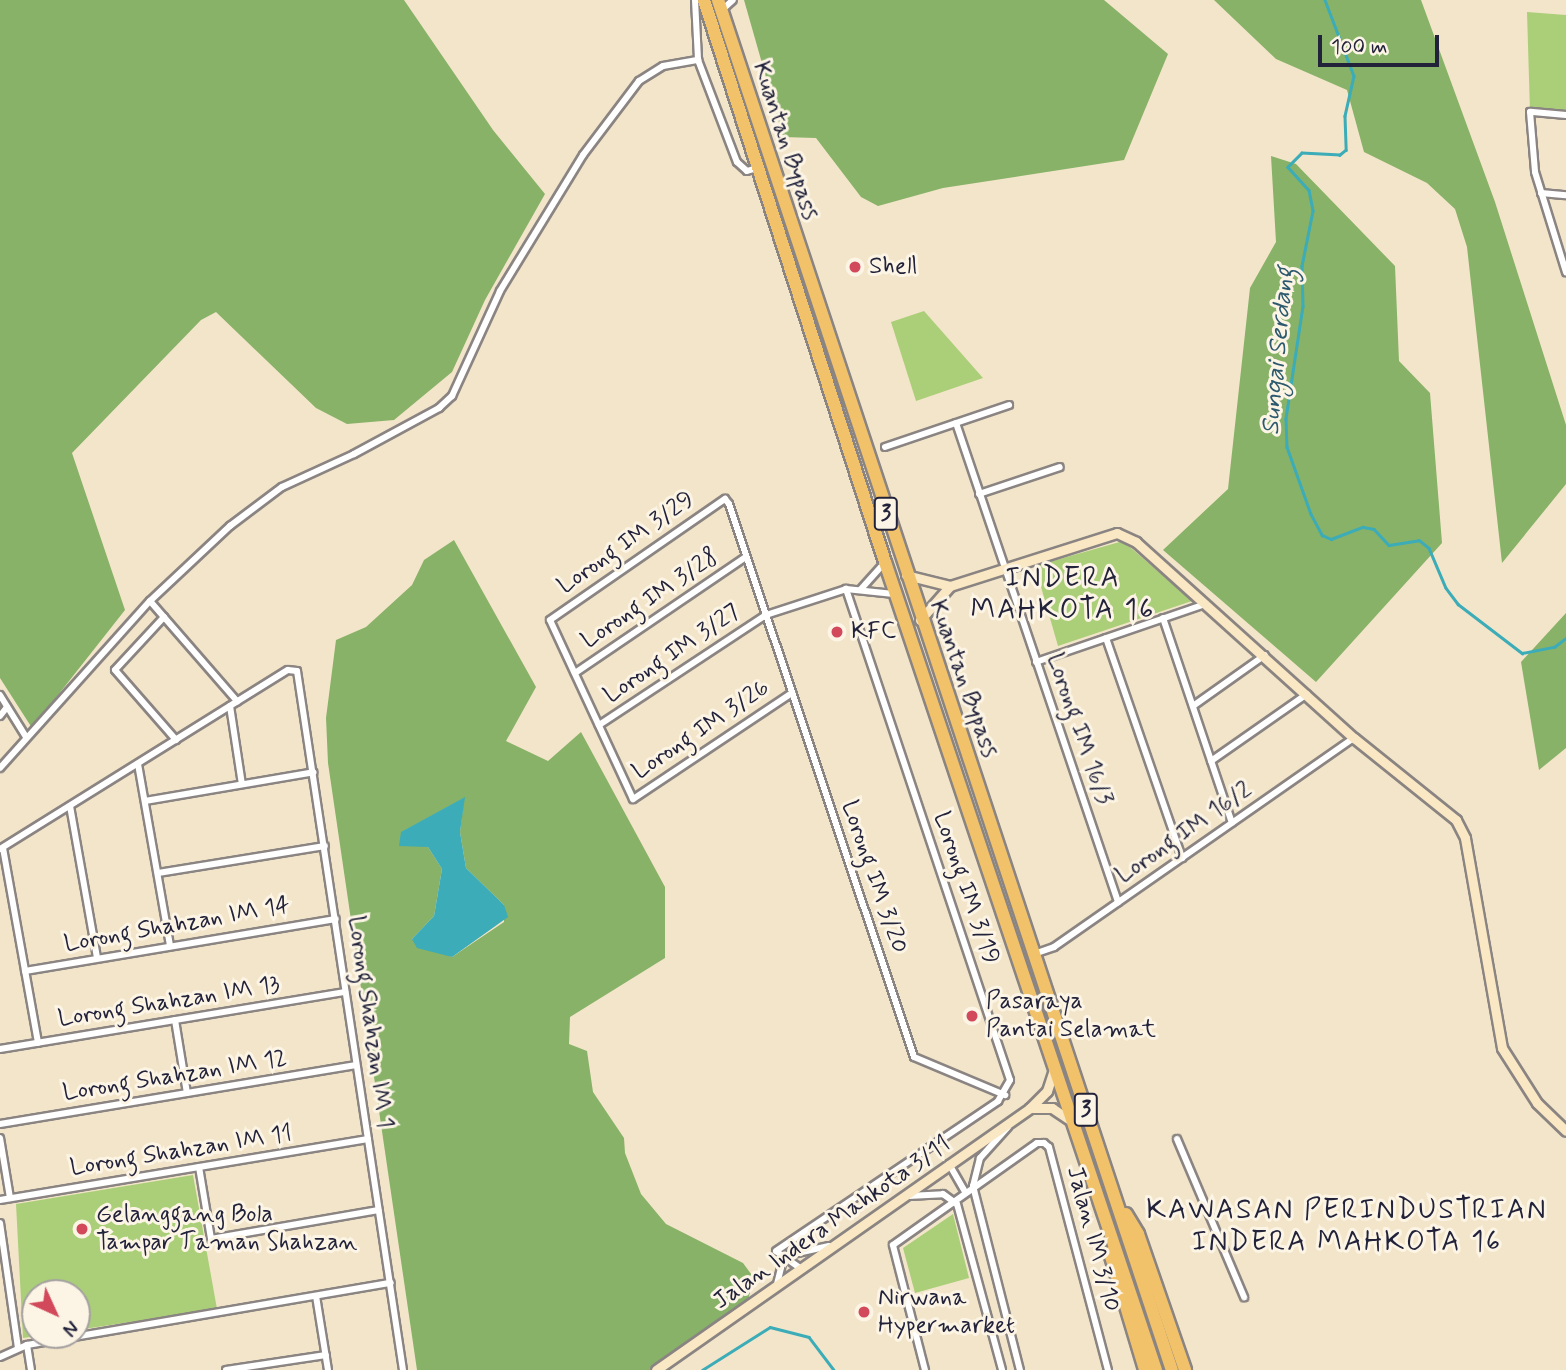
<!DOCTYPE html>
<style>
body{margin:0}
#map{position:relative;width:1566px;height:1370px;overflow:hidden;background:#f3e5c9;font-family:Mynerve,sans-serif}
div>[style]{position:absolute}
.green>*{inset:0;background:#aacf78}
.forest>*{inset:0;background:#87b268}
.water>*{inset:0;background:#3bacb8}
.stream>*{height:2.5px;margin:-1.25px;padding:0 1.25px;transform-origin:1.25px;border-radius:1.25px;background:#3bacb8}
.roads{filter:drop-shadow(2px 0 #8a8482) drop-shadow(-2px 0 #8a8482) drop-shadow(0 2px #8a8482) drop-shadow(0 -2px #8a8482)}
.street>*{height:6px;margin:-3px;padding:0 3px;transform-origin:3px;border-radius:3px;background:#fff}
.secondary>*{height:9px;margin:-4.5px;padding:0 4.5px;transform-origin:4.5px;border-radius:4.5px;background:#fae7c3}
.highway>*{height:12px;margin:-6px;padding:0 6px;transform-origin:6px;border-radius:6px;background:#f2c26a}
.dots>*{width:19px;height:19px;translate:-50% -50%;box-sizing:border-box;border:4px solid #fcf5e5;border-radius:50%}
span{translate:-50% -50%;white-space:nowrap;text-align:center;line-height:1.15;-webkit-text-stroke:6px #fcf5e5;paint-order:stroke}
.shield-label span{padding:2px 5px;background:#fcf5e5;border:2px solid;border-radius:5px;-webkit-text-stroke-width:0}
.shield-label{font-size:23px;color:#22223b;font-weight:700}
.street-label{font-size:24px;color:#22223b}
.poi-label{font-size:24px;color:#22223b}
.left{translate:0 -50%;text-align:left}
.water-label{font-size:26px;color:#2c596d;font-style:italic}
.quarter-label{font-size:28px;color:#22223b;letter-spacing:2px}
.north{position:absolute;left:21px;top:1279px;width:70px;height:70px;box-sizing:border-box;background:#fcf5e5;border:2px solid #a5a1a1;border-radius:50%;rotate:135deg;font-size:19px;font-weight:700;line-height:28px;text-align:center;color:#22223b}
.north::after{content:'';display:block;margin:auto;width:24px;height:32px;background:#d1495b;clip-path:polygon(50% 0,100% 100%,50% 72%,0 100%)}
.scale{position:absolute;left:1318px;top:35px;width:121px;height:32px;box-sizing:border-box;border:4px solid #22223b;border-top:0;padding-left:9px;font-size:21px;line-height:24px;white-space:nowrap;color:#22223b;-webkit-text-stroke:5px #fcf5e5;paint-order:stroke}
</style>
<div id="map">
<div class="green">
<div style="clip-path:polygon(1527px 12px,1566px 15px,1566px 115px,1530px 112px)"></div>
<div style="clip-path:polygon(924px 311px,983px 378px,916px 401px,891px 322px)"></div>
<div style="clip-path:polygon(1123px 541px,1192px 601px,1058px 646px,1035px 566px)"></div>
<div style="clip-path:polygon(193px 1175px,217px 1309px,77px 1330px,77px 1293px,35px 1293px,35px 1335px,44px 1335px,23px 1338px,16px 1204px)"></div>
<div style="clip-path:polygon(953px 1214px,969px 1278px,915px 1293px,903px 1248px)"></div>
</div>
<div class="forest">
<div style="clip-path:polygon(0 0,404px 0,493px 130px,545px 194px,485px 300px,452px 372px,394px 420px,347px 424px,316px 408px,216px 312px,201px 320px,72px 453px,125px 610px,32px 728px,0 678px)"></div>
<div style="clip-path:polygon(744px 0,1104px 0,1168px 54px,1124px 160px,943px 188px,878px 206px,861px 197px,816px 138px,783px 137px)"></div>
<div style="clip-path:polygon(1214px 0,1421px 0,1495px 202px,1566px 425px,1566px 484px,1502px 563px,1467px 247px,1455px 209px,1427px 183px,1364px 152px,1347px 90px,1276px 59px)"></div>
<div style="clip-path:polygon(1271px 156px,1296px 164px,1395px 266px,1399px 361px,1430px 393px,1442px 543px,1316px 682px,1163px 550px,1228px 489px,1250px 288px,1276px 242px)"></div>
<div style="clip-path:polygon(evenodd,454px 540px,536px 687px,506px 741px,548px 761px,581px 732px,665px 887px,665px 958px,570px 1017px,569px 1044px,587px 1051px,593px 1092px,624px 1138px,625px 1153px,641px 1194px,666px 1224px,743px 1263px,754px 1278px,746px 1307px,655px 1370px,417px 1370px,328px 763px,326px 718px,336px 640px,366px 627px,412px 585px,424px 560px,454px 540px,464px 798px,460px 832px,466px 868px,504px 905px,504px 922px,452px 957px,412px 939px,434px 916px,442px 869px,428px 847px,414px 843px,402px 832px,464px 798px)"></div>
<div style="clip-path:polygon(1566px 613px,1566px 748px,1539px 770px,1521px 662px)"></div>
</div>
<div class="water">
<div style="clip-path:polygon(465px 797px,460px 832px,466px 868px,504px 905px,508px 917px,452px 957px,417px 948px,412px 939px,434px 916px,442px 869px,428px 847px,399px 846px,401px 832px)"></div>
</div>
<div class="stream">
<div style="left:1325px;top:0;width:81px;rotate:69.1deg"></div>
<div style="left:1354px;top:76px;width:41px;rotate:102.7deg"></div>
<div style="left:1345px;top:116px;width:34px;rotate:88deg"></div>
<div style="left:1346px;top:150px;width:8px;rotate:140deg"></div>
<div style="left:1340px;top:155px;width:38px;rotate:-177deg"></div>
<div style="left:1302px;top:153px;width:20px;rotate:135deg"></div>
<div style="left:1288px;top:167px;width:31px;rotate:48deg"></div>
<div style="left:1309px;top:190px;width:21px;rotate:79deg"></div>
<div style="left:1313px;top:211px;width:56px;rotate:101.3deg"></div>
<div style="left:1302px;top:266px;width:40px;rotate:88.6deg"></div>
<div style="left:1303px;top:306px;width:114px;rotate:98.6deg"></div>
<div style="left:1286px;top:419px;width:28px;rotate:88deg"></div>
<div style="left:1287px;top:447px;width:71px;rotate:70.3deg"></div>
<div style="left:1311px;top:514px;width:24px;rotate:62deg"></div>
<div style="left:1322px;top:535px;width:10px;rotate:24deg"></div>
<div style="left:1331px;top:539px;width:34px;rotate:-21deg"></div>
<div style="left:1363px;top:527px;width:11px;rotate:10deg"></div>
<div style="left:1374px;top:529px;width:22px;rotate:47deg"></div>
<div style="left:1389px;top:545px;width:30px;rotate:-9deg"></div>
<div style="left:1419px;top:540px;width:13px;rotate:39deg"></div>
<div style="left:1429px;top:548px;width:43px;rotate:67deg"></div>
<div style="left:1446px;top:588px;width:20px;rotate:53deg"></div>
<div style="left:1458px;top:604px;width:81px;rotate:37.4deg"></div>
<div style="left:1522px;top:653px;width:33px;rotate:-11deg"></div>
<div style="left:1554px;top:647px;width:15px;rotate:-37deg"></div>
<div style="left:702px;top:1370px;width:80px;rotate:-32.3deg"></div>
<div style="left:770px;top:1327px;width:40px;rotate:14.4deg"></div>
<div style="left:809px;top:1337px;width:41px;rotate:52.9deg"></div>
</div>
<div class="roads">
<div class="street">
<div style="left:695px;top:0;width:60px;rotate:87.1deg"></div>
<div style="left:723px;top:9px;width:13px;rotate:-42deg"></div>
<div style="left:1566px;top:115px;width:36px;rotate:-175deg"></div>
<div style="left:1530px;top:112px;width:60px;rotate:85.2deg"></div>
<div style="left:1535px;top:172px;width:105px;rotate:72.8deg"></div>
<div style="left:1541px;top:193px;width:25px;rotate:5deg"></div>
<div style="left:956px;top:423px;width:506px;rotate:71.31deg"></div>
<div style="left:885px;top:447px;width:131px;rotate:-18.7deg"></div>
<div style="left:979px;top:494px;width:85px;rotate:-18.4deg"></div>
<div style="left:861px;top:589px;width:36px;rotate:-48deg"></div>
<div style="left:150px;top:601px;width:133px;rotate:49deg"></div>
<div style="left:164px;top:617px;width:72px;rotate:132.8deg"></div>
<div style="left:115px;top:670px;width:93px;rotate:48.9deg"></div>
<div style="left:1163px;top:618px;width:216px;rotate:71.4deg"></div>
<div style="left:1106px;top:638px;width:233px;rotate:70.9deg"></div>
<div style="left:1036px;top:662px;width:179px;rotate:-18.9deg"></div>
<div style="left:575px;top:673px;width:207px;rotate:-34.2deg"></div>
<div style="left:792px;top:693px;width:191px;rotate:146.3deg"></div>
<div style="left:633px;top:799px;width:197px;rotate:-114.9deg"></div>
<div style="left:550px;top:620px;width:213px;rotate:-34.7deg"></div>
<div style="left:725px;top:499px;width:6px;rotate:51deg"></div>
<div style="left:729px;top:504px;width:583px;rotate:71.5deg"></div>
<div style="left:914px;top:1057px;width:99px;rotate:22.7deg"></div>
<div style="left:0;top:695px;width:49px;rotate:58.2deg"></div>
<div style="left:230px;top:706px;width:79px;rotate:81.3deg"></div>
<div style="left:1193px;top:706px;width:88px;rotate:-35.3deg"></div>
<div style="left:0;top:716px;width:11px;rotate:-52deg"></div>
<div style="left:599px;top:725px;width:200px;rotate:-33.4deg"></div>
<div style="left:766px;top:615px;width:84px;rotate:-18deg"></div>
<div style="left:846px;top:589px;width:48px;rotate:5.9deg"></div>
<div style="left:1211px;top:761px;width:117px;rotate:-34.9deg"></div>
<div style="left:138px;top:764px;width:185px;rotate:80deg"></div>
<div style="left:0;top:768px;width:224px;rotate:-48.1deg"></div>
<div style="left:150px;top:601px;width:110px;rotate:-43.2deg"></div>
<div style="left:230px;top:526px;width:65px;rotate:-36.9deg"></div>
<div style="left:282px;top:487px;width:79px;rotate:-24.6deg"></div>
<div style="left:354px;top:454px;width:97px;rotate:-28.4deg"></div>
<div style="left:439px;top:408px;width:18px;rotate:-43deg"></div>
<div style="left:452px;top:396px;width:115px;rotate:-65.4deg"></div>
<div style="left:500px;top:291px;width:159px;rotate:-58.6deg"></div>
<div style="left:583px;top:155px;width:93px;rotate:-52.9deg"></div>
<div style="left:639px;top:81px;width:28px;rotate:-32deg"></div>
<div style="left:663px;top:66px;width:36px;rotate:-10deg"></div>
<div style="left:698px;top:60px;width:109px;rotate:69.1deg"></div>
<div style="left:737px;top:162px;width:13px;rotate:42deg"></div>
<div style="left:747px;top:171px;width:10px;rotate:-17deg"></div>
<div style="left:145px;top:801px;width:171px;rotate:-9.7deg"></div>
<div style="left:70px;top:806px;width:154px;rotate:79.9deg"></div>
<div style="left:3px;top:848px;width:198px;rotate:79.8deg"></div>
<div style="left:0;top:849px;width:339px;rotate:-31.9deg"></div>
<div style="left:288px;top:670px;width:9px;rotate:6deg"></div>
<div style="left:297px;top:671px;width:707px;rotate:81.38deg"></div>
<div style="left:158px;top:873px;width:169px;rotate:-9.2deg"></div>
<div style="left:1034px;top:954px;width:21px;rotate:-19deg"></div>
<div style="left:1054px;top:947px;width:366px;rotate:-34.9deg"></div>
<div style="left:25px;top:971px;width:315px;rotate:-9.5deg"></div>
<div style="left:175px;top:1020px;width:74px;rotate:80.7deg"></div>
<div style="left:0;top:1049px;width:350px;rotate:-9.4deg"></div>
<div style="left:0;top:1124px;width:361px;rotate:-9.4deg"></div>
<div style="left:1008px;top:1127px;width:42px;rotate:132.1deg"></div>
<div style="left:980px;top:1158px;width:29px;rotate:104deg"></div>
<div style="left:973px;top:1186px;width:190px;rotate:75.7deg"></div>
<div style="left:0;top:1138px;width:61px;rotate:80.5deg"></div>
<div style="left:1177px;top:1139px;width:172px;rotate:67deg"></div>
<div style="left:949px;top:1164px;width:32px;rotate:60deg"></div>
<div style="left:199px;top:1167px;width:73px;rotate:80.5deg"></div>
<div style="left:211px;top:1239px;width:170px;rotate:-9.8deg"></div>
<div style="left:908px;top:1196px;width:35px;rotate:-3deg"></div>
<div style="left:943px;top:1194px;width:17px;rotate:36deg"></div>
<div style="left:957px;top:1204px;width:172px;rotate:74.8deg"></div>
<div style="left:0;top:1200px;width:373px;rotate:-9.4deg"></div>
<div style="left:0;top:1223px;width:126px;rotate:81.8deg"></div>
<div style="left:784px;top:1256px;width:46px;rotate:-12.5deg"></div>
<div style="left:800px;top:1268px;width:29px;rotate:-145deg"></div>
<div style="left:776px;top:1251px;width:268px;rotate:-34deg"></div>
<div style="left:998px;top:1101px;width:24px;rotate:-60deg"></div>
<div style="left:1010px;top:1080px;width:518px;rotate:-108.47deg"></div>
<div style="left:777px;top:1284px;width:29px;rotate:-76deg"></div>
<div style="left:316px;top:1296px;width:75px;rotate:80.8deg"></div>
<div style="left:27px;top:1345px;width:25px;rotate:81deg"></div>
<div style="left:0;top:1357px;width:30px;rotate:-24deg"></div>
<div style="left:27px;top:1345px;width:369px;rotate:-9.7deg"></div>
<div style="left:226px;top:1370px;width:101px;rotate:-8.5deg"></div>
<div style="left:925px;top:1370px;width:129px;rotate:-104.4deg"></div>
<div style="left:893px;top:1245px;width:176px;rotate:-35.3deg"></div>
<div style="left:1037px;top:1143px;width:7px"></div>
<div style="left:1044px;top:1143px;width:6px;rotate:39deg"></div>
<div style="left:1049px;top:1147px;width:231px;rotate:75.2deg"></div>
</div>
<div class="secondary">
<div style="left:906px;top:575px;width:45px;rotate:14deg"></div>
<div style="left:920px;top:620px;width:45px;rotate:-48.6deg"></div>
<div style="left:950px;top:586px;width:175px;rotate:-17.6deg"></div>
<div style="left:1117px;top:533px;width:21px;rotate:25deg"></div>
<div style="left:1136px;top:542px;width:293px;rotate:42deg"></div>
<div style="left:1354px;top:738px;width:131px;rotate:38.8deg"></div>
<div style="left:1456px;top:820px;width:20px;rotate:63deg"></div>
<div style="left:1465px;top:838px;width:213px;rotate:80deg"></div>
<div style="left:1502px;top:1048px;width:65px;rotate:57.5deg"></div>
<div style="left:1537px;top:1103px;width:40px;rotate:44deg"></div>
<div style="left:1030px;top:1108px;width:22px"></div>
<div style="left:1052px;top:1108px;width:23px;rotate:34deg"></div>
<div style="left:656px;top:1370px;width:457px;rotate:-35deg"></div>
<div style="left:1030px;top:1108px;width:24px;rotate:-45deg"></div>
<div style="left:1047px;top:1091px;width:22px;rotate:-72deg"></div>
</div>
<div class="highway">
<div style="left:704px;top:0;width:590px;rotate:72.15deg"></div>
<div style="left:885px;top:562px;width:852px;rotate:71.46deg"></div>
<div style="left:718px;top:0;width:1443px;rotate:71.67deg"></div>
<div style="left:1126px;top:1214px;width:23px;rotate:59deg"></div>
<div style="left:1138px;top:1234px;width:144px;rotate:70.9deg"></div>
<div style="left:1110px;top:1253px;width:122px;rotate:73.3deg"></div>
</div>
</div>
<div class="dots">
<div style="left:855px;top:267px;background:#d1495b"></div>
<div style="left:837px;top:632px;background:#d1495b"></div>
<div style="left:972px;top:1016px;background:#d1495b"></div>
<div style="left:82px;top:1229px;background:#d1495b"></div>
<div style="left:864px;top:1312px;background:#d1495b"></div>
</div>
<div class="shield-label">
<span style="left:886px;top:514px">3</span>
<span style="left:1086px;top:1110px">3</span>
</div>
<div class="street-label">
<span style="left:785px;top:141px;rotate:72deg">Kuantan Bypass</span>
<span style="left:626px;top:543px;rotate:-35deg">Lorong IM 3/29</span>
<span style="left:650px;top:599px;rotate:-34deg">Lorong IM 3/28</span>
<span style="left:672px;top:654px;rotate:-34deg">Lorong IM 3/27</span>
<span style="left:963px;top:679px;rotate:71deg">Kuantan Bypass</span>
<span style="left:1079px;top:729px;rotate:71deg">Lorong IM 16/3</span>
<span style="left:701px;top:730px;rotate:-34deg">Lorong IM 3/26</span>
<span style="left:1184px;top:833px;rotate:-35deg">Lorong IM 16/2</span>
<span style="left:874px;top:877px;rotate:71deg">Lorong IM 3/20</span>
<span style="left:966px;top:888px;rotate:71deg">Lorong IM 3/19</span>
<span style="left:177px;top:925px;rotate:-10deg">Lorong Shahzan IM 14</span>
<span style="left:169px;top:1002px;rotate:-9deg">Lorong Shahzan IM 13</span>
<span style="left:370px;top:1022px;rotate:82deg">Lorong Shahzan IM 1</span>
<span style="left:175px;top:1076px;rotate:-9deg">Lorong Shahzan IM 12</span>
<span style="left:181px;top:1151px;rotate:-9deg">Lorong Shahzan IM 11</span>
<span style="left:832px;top:1223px;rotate:-35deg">Jalan Indera Mahkota 3/11</span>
<span style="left:1093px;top:1239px;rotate:75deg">Jalan IM 3/10</span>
</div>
<div class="poi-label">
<span class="left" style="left:869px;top:267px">Shell</span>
<span class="left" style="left:851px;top:632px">KFC</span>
<span class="left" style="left:986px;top:1016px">Pasaraya<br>Pantai Selamat</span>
<span class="left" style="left:96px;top:1229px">Gelanggang Bola<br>Tampar Taman Shahzan</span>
<span class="left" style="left:878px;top:1312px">Nirwana<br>Hypermarket</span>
</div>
<div class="water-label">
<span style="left:1279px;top:351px;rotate:-85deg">Sungai Serdang</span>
</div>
<div class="quarter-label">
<span style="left:1063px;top:595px">INDERA<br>MAHKOTA 16</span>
<span style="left:1347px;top:1227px">KAWASAN PERINDUSTRIAN<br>INDERA MAHKOTA 16</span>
</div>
<div class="north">N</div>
<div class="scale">100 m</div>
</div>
